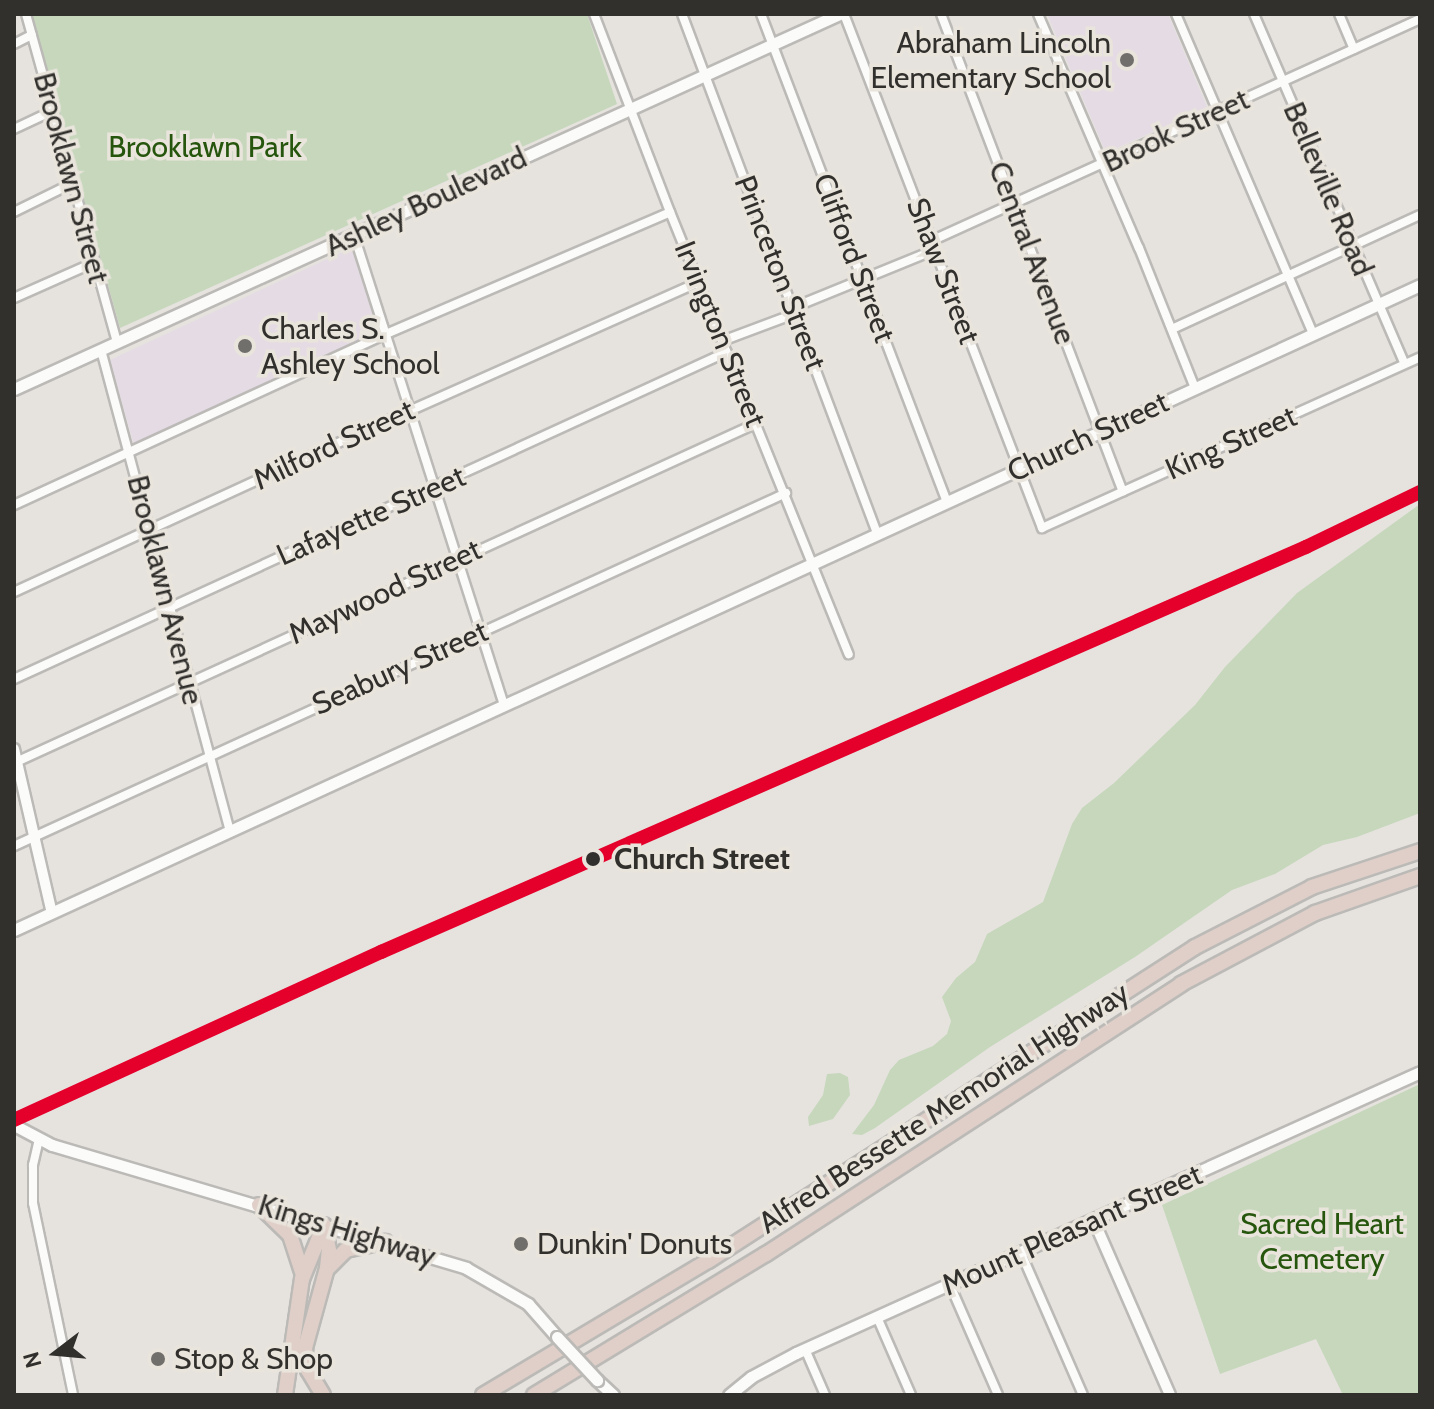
<!DOCTYPE html>
<style>
body{margin:0}
#map{position:relative;width:1434px;height:1409px;overflow:hidden;background:#e6e3df;font-family:Cabin,sans-serif}
div>[style]{position:absolute}
.education>*{inset:0;background:#e4dbe4}
.green>*{inset:0;background:#c6d7bc}
.roads{filter:drop-shadow(2px 0 #bcbab7) drop-shadow(-2px 0 #bcbab7) drop-shadow(0 2px #bcbab7) drop-shadow(0 -2px #bcbab7)}
.minor>*{height:8px;margin:-4px;padding:0 4px;transform-origin:4px;border-radius:4px;background:#fbfbfa}
.tertiary>*{height:10px;margin:-5px;padding:0 5px;transform-origin:5px;border-radius:5px;background:#fbfbfa}
.secondary>*{height:11px;margin:-5.5px;padding:0 5.5px;transform-origin:5.5px;border-radius:5.5px;background:#fbfbfa}
.motorway>*{height:14px;margin:-7px;padding:0 7px;transform-origin:7px;border-radius:7px;background:#dfcfc8}
.bridges{filter:drop-shadow(2px 0 #bcbab7) drop-shadow(-2px 0 #bcbab7) drop-shadow(0 2px #bcbab7) drop-shadow(0 -2px #bcbab7)}
.secondary-bridge>*{height:11px;margin:-5.5px;padding:0 5.5px;transform-origin:5.5px;border-radius:5.5px;background:#fbfbfa}
.rail-1>*{height:14px;margin:-7px;padding:0 7px;transform-origin:7px;border-radius:7px;background:#e4002b}
.dots>*{width:22px;height:22px;translate:-50% -50%;box-sizing:border-box;border:4px solid #e9e4dc;border-radius:50%}
span{translate:-50% -50%;white-space:nowrap;text-align:center;line-height:1.15;-webkit-text-stroke:7px #e9e4dc;paint-order:stroke}
.poi-label{font-size:30px;color:#32302d}
.right{translate:-100% -50%;text-align:right}
.left{translate:0 -50%;text-align:left}
.street-label{font-size:30px;color:#32302d}
.park-label{font-size:30px;color:#26560d}
.stop-label{font-size:30px;color:#32302d;font-weight:700}
.frame{position:absolute;inset:0;border:16px solid #32302d;pointer-events:none}
.north{position:absolute;left:16px;top:1313px;width:80px;height:80px;-webkit-text-stroke:6px #e9e4dc;paint-order:stroke;rotate:254deg;font-size:22px;font-weight:700;line-height:32px;text-align:center;color:#32302d}
.north::after{content:'';display:block;margin:auto;width:28px;height:36px;background:#32302d;clip-path:polygon(50% 0,100% 100%,50% 72%,0 100%)}
</style>
<div id="map">
<div class="education">
<div style="clip-path:polygon(1047px 14px,1168px 14px,1207px 107px,1106px 153px)"></div>
<div style="clip-path:polygon(351px 248px,379px 333px,134px 445px,110px 360px)"></div>
</div>
<div class="green">
<div style="clip-path:polygon(32px 14px,587px 14px,617px 104px,120px 328px)"></div>
<div style="clip-path:polygon(1420px 504px,1420px 813px,1357px 837px,1323px 845px,1275px 874px,1232px 890px,1135px 957px,990px 1047px,875px 1128px,862px 1135px,852px 1134px,874px 1105px,890px 1070px,899px 1060px,933px 1046px,947px 1034px,951px 1021px,942px 997px,956px 978px,975px 962px,987px 934px,1043px 902px,1072px 824px,1082px 808px,1114px 783px,1195px 705px,1225px 667px,1297px 593px)"></div>
<div style="clip-path:polygon(840px 1073px,848px 1077px,850px 1095px,833px 1119px,809px 1126px,808px 1117px,823px 1095px,827px 1074px)"></div>
<div style="clip-path:polygon(1420px 1084px,1420px 1395px,1343px 1395px,1316px 1339px,1220px 1374px,1162px 1205px)"></div>
</div>
<div class="roads">
<div class="minor">
<div style="left:26px;top:14px;width:340px;rotate:74.5deg"></div>
<div style="left:594px;top:14px;width:212px;rotate:69deg"></div>
<div style="left:670px;top:212px;width:477px;rotate:68deg"></div>
<div style="left:682px;top:14px;width:554px;rotate:69.41deg"></div>
<div style="left:761px;top:14px;width:522px;rotate:69.14deg"></div>
<div style="left:844px;top:14px;width:551px;rotate:68.93deg"></div>
<div style="left:1042px;top:528px;width:415px;rotate:-24.3deg"></div>
<div style="left:941px;top:14px;width:511px;rotate:69.16deg"></div>
<div style="left:1038px;top:14px;width:255px;rotate:66.7deg"></div>
<div style="left:1139px;top:248px;width:151px;rotate:68.2deg"></div>
<div style="left:1176px;top:14px;width:348px;rotate:66.8deg"></div>
<div style="left:1254px;top:14px;width:380px;rotate:66.7deg"></div>
<div style="left:1339px;top:14px;width:38px;rotate:67deg"></div>
<div style="left:14px;top:44px;width:20px;rotate:-27deg"></div>
<div style="left:14px;top:129px;width:42px;rotate:-25.3deg"></div>
<div style="left:14px;top:212px;width:64px;rotate:-26.2deg"></div>
<div style="left:354px;top:235px;width:493px;rotate:72.3deg"></div>
<div style="left:931px;top:241px;width:537px;rotate:-24.42deg"></div>
<div style="left:14px;top:298px;width:86px;rotate:-23.9deg"></div>
<div style="left:792px;top:308px;width:153px;rotate:-22.2deg"></div>
<div style="left:1172px;top:329px;width:273px;rotate:-24.7deg"></div>
<div style="left:722px;top:341px;width:77px;rotate:-20.6deg"></div>
<div style="left:101px;top:350px;width:497px;rotate:75deg"></div>
<div style="left:14px;top:505px;width:409px;rotate:-24.7deg"></div>
<div style="left:386px;top:334px;width:309px;rotate:-23.2deg"></div>
<div style="left:14px;top:592px;width:373px;rotate:-24.7deg"></div>
<div style="left:353px;top:436px;width:379px;rotate:-24deg"></div>
<div style="left:14px;top:679px;width:784px;rotate:-24.64deg"></div>
<div style="left:14px;top:763px;width:817px;rotate:-24.59deg"></div>
<div style="left:14px;top:846px;width:849px;rotate:-24.57deg"></div>
<div style="left:39px;top:1139px;width:27px;rotate:103deg"></div>
<div style="left:33px;top:1165px;width:38px;rotate:90deg"></div>
<div style="left:33px;top:1203px;width:196px;rotate:78.2deg"></div>
<div style="left:1021px;top:1253px;width:155px;rotate:66.4deg"></div>
<div style="left:950px;top:1285px;width:120px;rotate:66.4deg"></div>
<div style="left:877px;top:1317px;width:85px;rotate:66.4deg"></div>
<div style="left:805px;top:1349px;width:50px;rotate:66.5deg"></div>
</div>
<div class="tertiary">
<div style="left:14px;top:749px;width:168px;rotate:77deg"></div>
<div style="left:1094px;top:1221px;width:190px;rotate:66.4deg"></div>
</div>
<div class="secondary">
<div style="left:14px;top:389px;width:906px;rotate:-24.44deg"></div>
<div style="left:14px;top:930px;width:1547px;rotate:-24.64deg"></div>
<div style="left:14px;top:1125px;width:43px;rotate:27.8deg"></div>
<div style="left:52px;top:1145px;width:432px;rotate:16.5deg"></div>
<div style="left:466px;top:1268px;width:72px;rotate:30.1deg"></div>
<div style="left:528px;top:1304px;width:44px;rotate:48.7deg"></div>
<div style="left:597px;top:1380px;width:22px;rotate:43deg"></div>
<div style="left:729px;top:1395px;width:28px;rotate:-39deg"></div>
<div style="left:751px;top:1377px;width:51px;rotate:-28.1deg"></div>
<div style="left:796px;top:1353px;width:684px;rotate:-24.24deg"></div>
</div>
<div class="motorway">
<div style="left:259px;top:1205px;width:43px;rotate:44.1deg"></div>
<div style="left:290px;top:1235px;width:40px;rotate:72deg"></div>
<div style="left:328px;top:1268px;width:25px;rotate:-45deg"></div>
<div style="left:346px;top:1250px;width:40px;rotate:-12deg"></div>
<div style="left:285px;top:1395px;width:117px;rotate:-81.7deg"></div>
<div style="left:302px;top:1279px;width:58px;rotate:-67.8deg"></div>
<div style="left:323px;top:1395px;width:29px;rotate:-121deg"></div>
<div style="left:308px;top:1370px;width:22px;rotate:-98deg"></div>
<div style="left:305px;top:1348px;width:83px;rotate:-74.6deg"></div>
<div style="left:327px;top:1268px;width:18px;rotate:-84deg"></div>
<div style="left:329px;top:1250px;width:25px;rotate:-101deg"></div>
<div style="left:483px;top:1395px;width:262px;rotate:-30.8deg"></div>
<div style="left:708px;top:1261px;width:579px;rotate:-32.81deg"></div>
<div style="left:1195px;top:947px;width:131px;rotate:-27.1deg"></div>
<div style="left:1312px;top:887px;width:114px;rotate:-18.4deg"></div>
<div style="left:534px;top:1395px;width:271px;rotate:-31.3deg"></div>
<div style="left:766px;top:1254px;width:495px;rotate:-33deg"></div>
<div style="left:1181px;top:984px;width:152px;rotate:-27.9deg"></div>
<div style="left:1315px;top:913px;width:111px;rotate:-19.4deg"></div>
</div>
</div>
<div class="bridges">
<div class="secondary-bridge">
<div style="left:557px;top:1337px;width:59px;rotate:47.1deg"></div>
</div>
</div>
<div class="rail-1">
<div style="left:14px;top:1120px;width:404px;rotate:-24.6deg"></div>
<div style="left:381px;top:952px;width:1010px;rotate:-23.65deg"></div>
<div style="left:1306px;top:547px;width:127px;rotate:-25.8deg"></div>
</div>
<div class="dots">
<div style="left:1127px;top:60px;background:#716f6b"></div>
<div style="left:245px;top:346px;background:#716f6b"></div>
<div style="left:593px;top:859px;background:#32302d"></div>
<div style="left:521px;top:1244px;background:#716f6b"></div>
<div style="left:158px;top:1359px;background:#716f6b"></div>
</div>
<div class="poi-label">
<span class="right" style="left:1111px;top:60px">Abraham Lincoln<br>Elementary School</span>
<span class="left" style="left:261px;top:346px">Charles S.<br>Ashley School</span>
<span class="left" style="left:537px;top:1244px">Dunkin' Donuts</span>
<span class="left" style="left:174px;top:1359px">Stop &amp; Shop</span>
</div>
<div class="street-label">
<span style="left:1176px;top:131px;rotate:-25deg">Brook Street</span>
<span style="left:71px;top:178px;rotate:75deg">Brooklawn Street</span>
<span style="left:1328px;top:189px;rotate:67deg">Belleville Road</span>
<span style="left:426px;top:202px;rotate:-25deg">Ashley Boulevard</span>
<span style="left:1032px;top:253px;rotate:69deg">Central Avenue</span>
<span style="left:854px;top:258px;rotate:69deg">Clifford Street</span>
<span style="left:943px;top:271px;rotate:69deg">Shaw Street</span>
<span style="left:780px;top:273px;rotate:69deg">Princeton Street</span>
<span style="left:720px;top:334px;rotate:68deg">Irvington Street</span>
<span style="left:1088px;top:437px;rotate:-25deg">Church Street</span>
<span style="left:1231px;top:443px;rotate:-24deg">King Street</span>
<span style="left:334px;top:445px;rotate:-25deg">Milford Street</span>
<span style="left:371px;top:516px;rotate:-24deg">Lafayette Street</span>
<span style="left:165px;top:590px;rotate:76deg">Brooklawn Avenue</span>
<span style="left:385px;top:592px;rotate:-25deg">Maywood Street</span>
<span style="left:400px;top:668px;rotate:-24deg">Seabury Street</span>
<span style="left:944px;top:1108px;rotate:-33deg">Alfred Bessette Memorial Highway</span>
<span style="left:1072px;top:1230px;rotate:-24deg">Mount Pleasant Street</span>
<span style="left:347px;top:1231px;rotate:17deg">Kings Highway</span>
</div>
<div class="park-label">
<span style="left:205px;top:147px">Brooklawn Park</span>
<span style="left:1322px;top:1241px">Sacred Heart<br>Cemetery</span>
</div>
<div class="stop-label">
<span class="left" style="left:614px;top:859px">Church Street</span>
</div>
<div class="frame"></div>
<div class="north">N</div>
</div>
